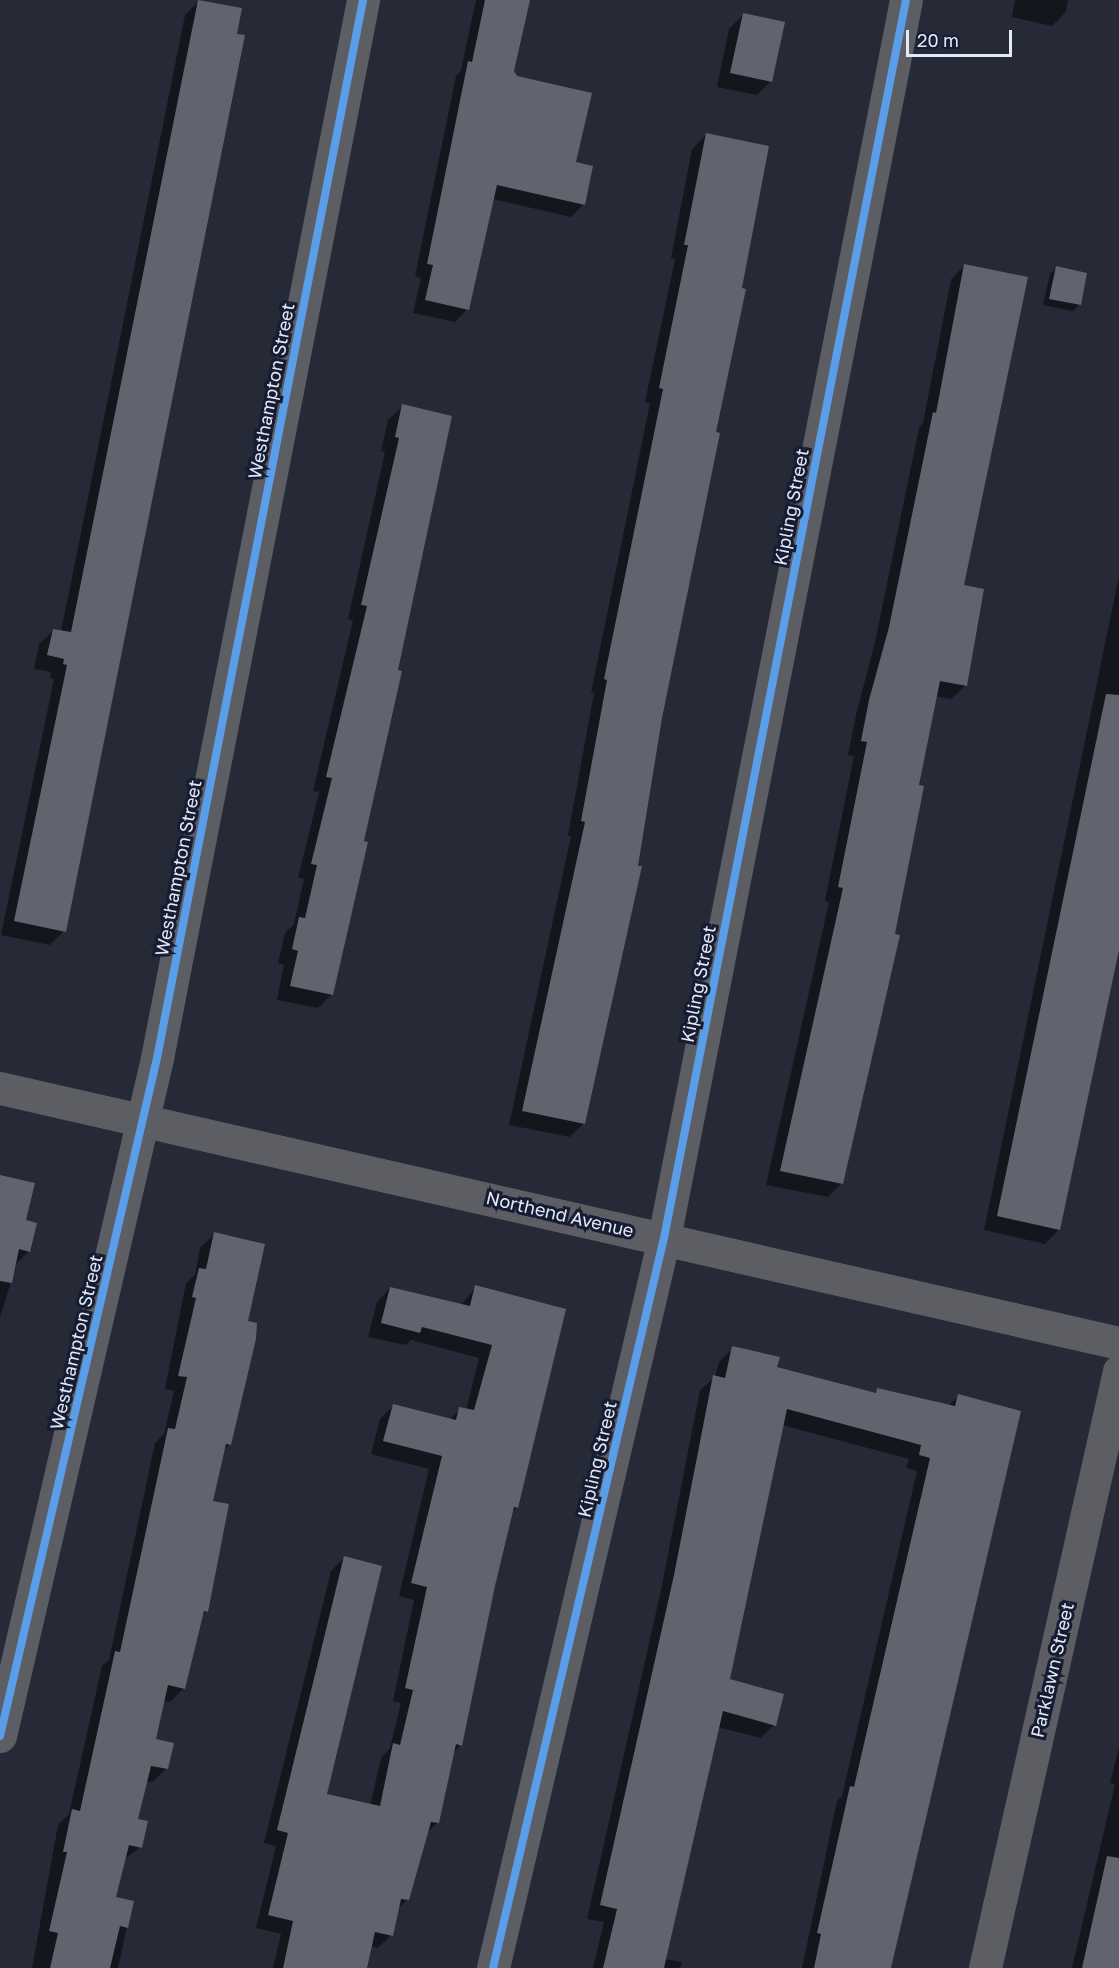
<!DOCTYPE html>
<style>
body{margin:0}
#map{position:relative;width:1119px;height:1968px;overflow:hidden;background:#252a36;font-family:"Golos Text",sans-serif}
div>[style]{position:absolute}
.shadow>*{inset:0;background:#0007}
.building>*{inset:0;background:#5f646e}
.minor>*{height:33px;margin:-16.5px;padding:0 16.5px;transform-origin:16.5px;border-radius:16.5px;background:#5c5e64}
.cycleway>*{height:8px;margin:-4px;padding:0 4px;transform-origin:4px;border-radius:4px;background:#5a9eea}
span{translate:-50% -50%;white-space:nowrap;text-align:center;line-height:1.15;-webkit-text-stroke:6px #161d32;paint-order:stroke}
.street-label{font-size:18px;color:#e3e9f8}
.scale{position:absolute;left:906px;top:30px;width:106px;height:27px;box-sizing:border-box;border:3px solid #e3e9f8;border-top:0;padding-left:8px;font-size:18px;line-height:21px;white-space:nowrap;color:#e3e9f8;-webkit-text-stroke:4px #161d32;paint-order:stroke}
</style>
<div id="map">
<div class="shadow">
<div style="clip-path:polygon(476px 0,528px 0,513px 72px,575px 163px,584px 204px,571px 217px,493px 199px,467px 309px,455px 322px,413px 313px,421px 278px,415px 276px,456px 76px,461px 70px)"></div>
<div style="clip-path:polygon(1015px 0,1068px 0,1066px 12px,1052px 26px,1012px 17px)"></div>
<div style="clip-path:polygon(199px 1px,64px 931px,50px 945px,1px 935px,54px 679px,50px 678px,51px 672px,34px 669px,39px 644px,54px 630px,61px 632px,185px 15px)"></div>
<div style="clip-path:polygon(743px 15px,771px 81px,757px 95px,717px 87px,729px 29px)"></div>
<div style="clip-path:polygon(706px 135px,714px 433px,584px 1123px,570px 1137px,509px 1125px,571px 836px,568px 835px,594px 693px,591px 693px,650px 403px,645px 402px,675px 259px,671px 258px,692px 149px)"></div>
<div style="clip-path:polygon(965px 265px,962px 587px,966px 685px,951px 699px,935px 696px,842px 1183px,828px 1197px,766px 1185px,829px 902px,825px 901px,854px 756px,848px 755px,856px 715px,875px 642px,919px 428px,923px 423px,951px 279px)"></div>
<div style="clip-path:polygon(1056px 268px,1079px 305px,1073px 311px,1043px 305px,1050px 274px)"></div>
<div style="clip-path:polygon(403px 406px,362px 842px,332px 994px,318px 1008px,277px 1000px,284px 965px,278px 963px,285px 933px,294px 924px,304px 879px,298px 878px,319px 792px,313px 791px,353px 620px,348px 619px,385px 452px,381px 451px,388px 420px)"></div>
<div style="clip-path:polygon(1119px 576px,1119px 938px,1059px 1229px,1045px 1244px,984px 1230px)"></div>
<div style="clip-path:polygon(0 1176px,24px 1222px,29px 1251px,17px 1263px,0 1317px)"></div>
<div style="clip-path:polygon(214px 1234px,246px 1323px,230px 1444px,223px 1451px,211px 1502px,207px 1611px,201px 1617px,184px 1688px,170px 1702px,163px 1701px,154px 1740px,167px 1768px,152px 1782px,145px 1781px,136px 1820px,141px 1847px,123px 1860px,114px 1898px,132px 1903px,118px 1968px,32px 1968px,58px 1825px,69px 1814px,102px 1666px,109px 1660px,155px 1443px,164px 1434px,174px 1391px,165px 1389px,186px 1283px,195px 1275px,200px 1248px)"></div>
<div style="clip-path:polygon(476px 1287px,564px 1310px,517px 1508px,510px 1514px,461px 1745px,453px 1753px,437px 1823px,425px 1834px,408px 1899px,397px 1910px,391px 1935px,378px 1948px,370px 1946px,366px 1968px,273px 1968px,281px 1934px,256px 1928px,276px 1846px,264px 1843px,331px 1571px,344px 1558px,325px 1795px,370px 1806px,381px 1758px,390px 1748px,401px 1703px,393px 1701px,414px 1600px,399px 1596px,429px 1469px,371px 1454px,380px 1419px,393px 1406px,449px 1420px,460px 1409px,466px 1410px,479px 1358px,411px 1340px,406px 1345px,368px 1337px,377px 1302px,390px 1288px,461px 1305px)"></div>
<div style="clip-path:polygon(733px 1348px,775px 1369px,874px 1394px,878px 1390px,948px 1406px,959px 1396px,908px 1885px,891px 1968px,802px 1968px,837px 1801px,842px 1796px,917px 1471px,906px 1468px,909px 1459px,782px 1425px,728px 1680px,774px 1725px,761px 1738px,717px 1727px,665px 1959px,682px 1962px,680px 1968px,593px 1968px,604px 1922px,587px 1919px,661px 1590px,700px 1390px,715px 1377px,719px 1362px)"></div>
<div style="clip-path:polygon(1119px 1747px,1119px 1968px,1072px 1968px,1115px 1784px,1110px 1783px)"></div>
</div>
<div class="building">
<div style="clip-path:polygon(198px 0,242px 8px,237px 34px,245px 35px,66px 932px,14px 921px,67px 665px,63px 664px,64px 659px,47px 655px,53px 629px,71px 632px)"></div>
<div style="clip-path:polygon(485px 0,530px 0,514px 71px,517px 76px,592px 93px,576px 162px,593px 166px,585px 205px,497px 185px,469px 310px,425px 300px,433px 265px,427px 264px,468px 61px,472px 62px)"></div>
<div style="clip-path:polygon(743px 13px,785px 22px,772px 82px,730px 73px)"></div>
<div style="clip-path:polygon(706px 133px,769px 146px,742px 288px,746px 289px,716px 432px,720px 433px,662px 718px,638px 866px,642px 866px,585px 1124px,522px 1111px,585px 822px,581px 821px,607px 680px,604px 679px,663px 389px,659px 388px,688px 245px,684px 245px)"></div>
<div style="clip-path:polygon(964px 264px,1028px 277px,964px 585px,984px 589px,967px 686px,940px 681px,919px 785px,924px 786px,895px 934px,900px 935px,843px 1184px,780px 1171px,843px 888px,838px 887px,867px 742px,861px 741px,869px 700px,889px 627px,933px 412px,936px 413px)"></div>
<div style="clip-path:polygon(1056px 266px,1087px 273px,1081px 305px,1049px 299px)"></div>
<div style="clip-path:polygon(402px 404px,452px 416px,398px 670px,402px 671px,364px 841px,368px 842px,333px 995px,290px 986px,298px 951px,292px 949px,299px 917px,305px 918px,317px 865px,311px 864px,332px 778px,326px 777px,367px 606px,361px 605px,399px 438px,395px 437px)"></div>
<div style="clip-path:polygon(1106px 694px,1119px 695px,1119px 950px,1060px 1230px,997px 1216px)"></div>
<div style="clip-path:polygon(0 1175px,35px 1183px,26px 1220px,37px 1223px,30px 1252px,19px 1249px,12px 1283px,0 1281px)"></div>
<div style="clip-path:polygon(214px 1232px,265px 1244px,248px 1321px,257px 1323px,256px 1339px,231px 1445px,226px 1444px,213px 1501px,229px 1504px,208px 1612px,204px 1611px,185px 1689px,168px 1685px,156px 1739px,174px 1743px,168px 1769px,151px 1766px,138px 1819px,148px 1821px,142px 1848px,129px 1845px,116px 1897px,134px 1901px,128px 1928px,120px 1926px,110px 1968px,50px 1968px,58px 1933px,49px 1931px,67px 1852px,63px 1852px,72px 1809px,80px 1811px,115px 1651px,120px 1652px,168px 1428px,175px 1429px,187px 1377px,178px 1376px,196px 1298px,192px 1297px,199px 1268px,206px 1269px)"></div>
<div style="clip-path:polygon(475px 1285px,566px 1309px,518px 1508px,514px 1507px,495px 1586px,462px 1746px,456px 1744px,439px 1823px,431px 1822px,409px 1900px,401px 1899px,393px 1936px,375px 1932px,367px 1968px,283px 1968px,293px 1921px,268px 1915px,288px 1833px,277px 1830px,344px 1556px,382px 1566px,327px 1794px,380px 1806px,393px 1743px,400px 1745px,413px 1690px,405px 1688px,427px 1587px,411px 1583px,442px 1456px,383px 1441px,393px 1404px,456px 1420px,459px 1407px,474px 1410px,492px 1345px,422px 1327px,420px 1333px,381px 1323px,390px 1287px,470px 1306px)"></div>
<div style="clip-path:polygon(732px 1346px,780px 1357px,777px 1367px,876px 1393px,877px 1388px,955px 1406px,958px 1394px,1021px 1411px,891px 1968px,814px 1968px,821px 1934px,817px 1933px,850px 1786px,854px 1787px,930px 1458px,919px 1455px,921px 1445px,787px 1409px,730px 1679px,784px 1694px,776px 1726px,723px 1711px,664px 1968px,603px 1968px,617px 1909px,600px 1905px,674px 1575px,713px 1375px,725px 1378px)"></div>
<div style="clip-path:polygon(1107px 1856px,1119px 1858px,1119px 1968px,1082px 1968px)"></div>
</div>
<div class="minor">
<div style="left:0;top:1088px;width:1148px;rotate:12.84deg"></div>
<div style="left:0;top:1736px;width:696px;rotate:-76.96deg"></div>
<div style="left:157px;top:1058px;width:1078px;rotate:-78.98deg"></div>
<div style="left:493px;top:1968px;width:750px;rotate:-76.82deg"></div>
<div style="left:664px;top:1238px;width:1261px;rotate:-78.94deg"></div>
<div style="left:985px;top:1968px;width:612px;rotate:-77.35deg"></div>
</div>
<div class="cycleway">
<div style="left:0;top:1736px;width:696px;rotate:-76.96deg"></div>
<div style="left:157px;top:1058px;width:1078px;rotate:-78.98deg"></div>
<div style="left:493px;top:1968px;width:750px;rotate:-76.82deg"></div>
<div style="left:664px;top:1238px;width:1261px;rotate:-78.94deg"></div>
</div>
<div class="street-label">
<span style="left:271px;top:391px;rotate:-79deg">Westhampton Street</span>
<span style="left:791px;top:507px;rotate:-79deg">Kipling Street</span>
<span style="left:178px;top:868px;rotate:-79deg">Westhampton Street</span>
<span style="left:698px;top:984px;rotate:-79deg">Kipling Street</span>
<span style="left:560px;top:1214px;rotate:13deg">Northend Avenue</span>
<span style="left:76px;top:1342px;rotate:-77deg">Westhampton Street</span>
<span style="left:597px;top:1459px;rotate:-77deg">Kipling Street</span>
<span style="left:1052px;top:1670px;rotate:-77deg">Parklawn Street</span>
</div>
<div class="scale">20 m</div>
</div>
